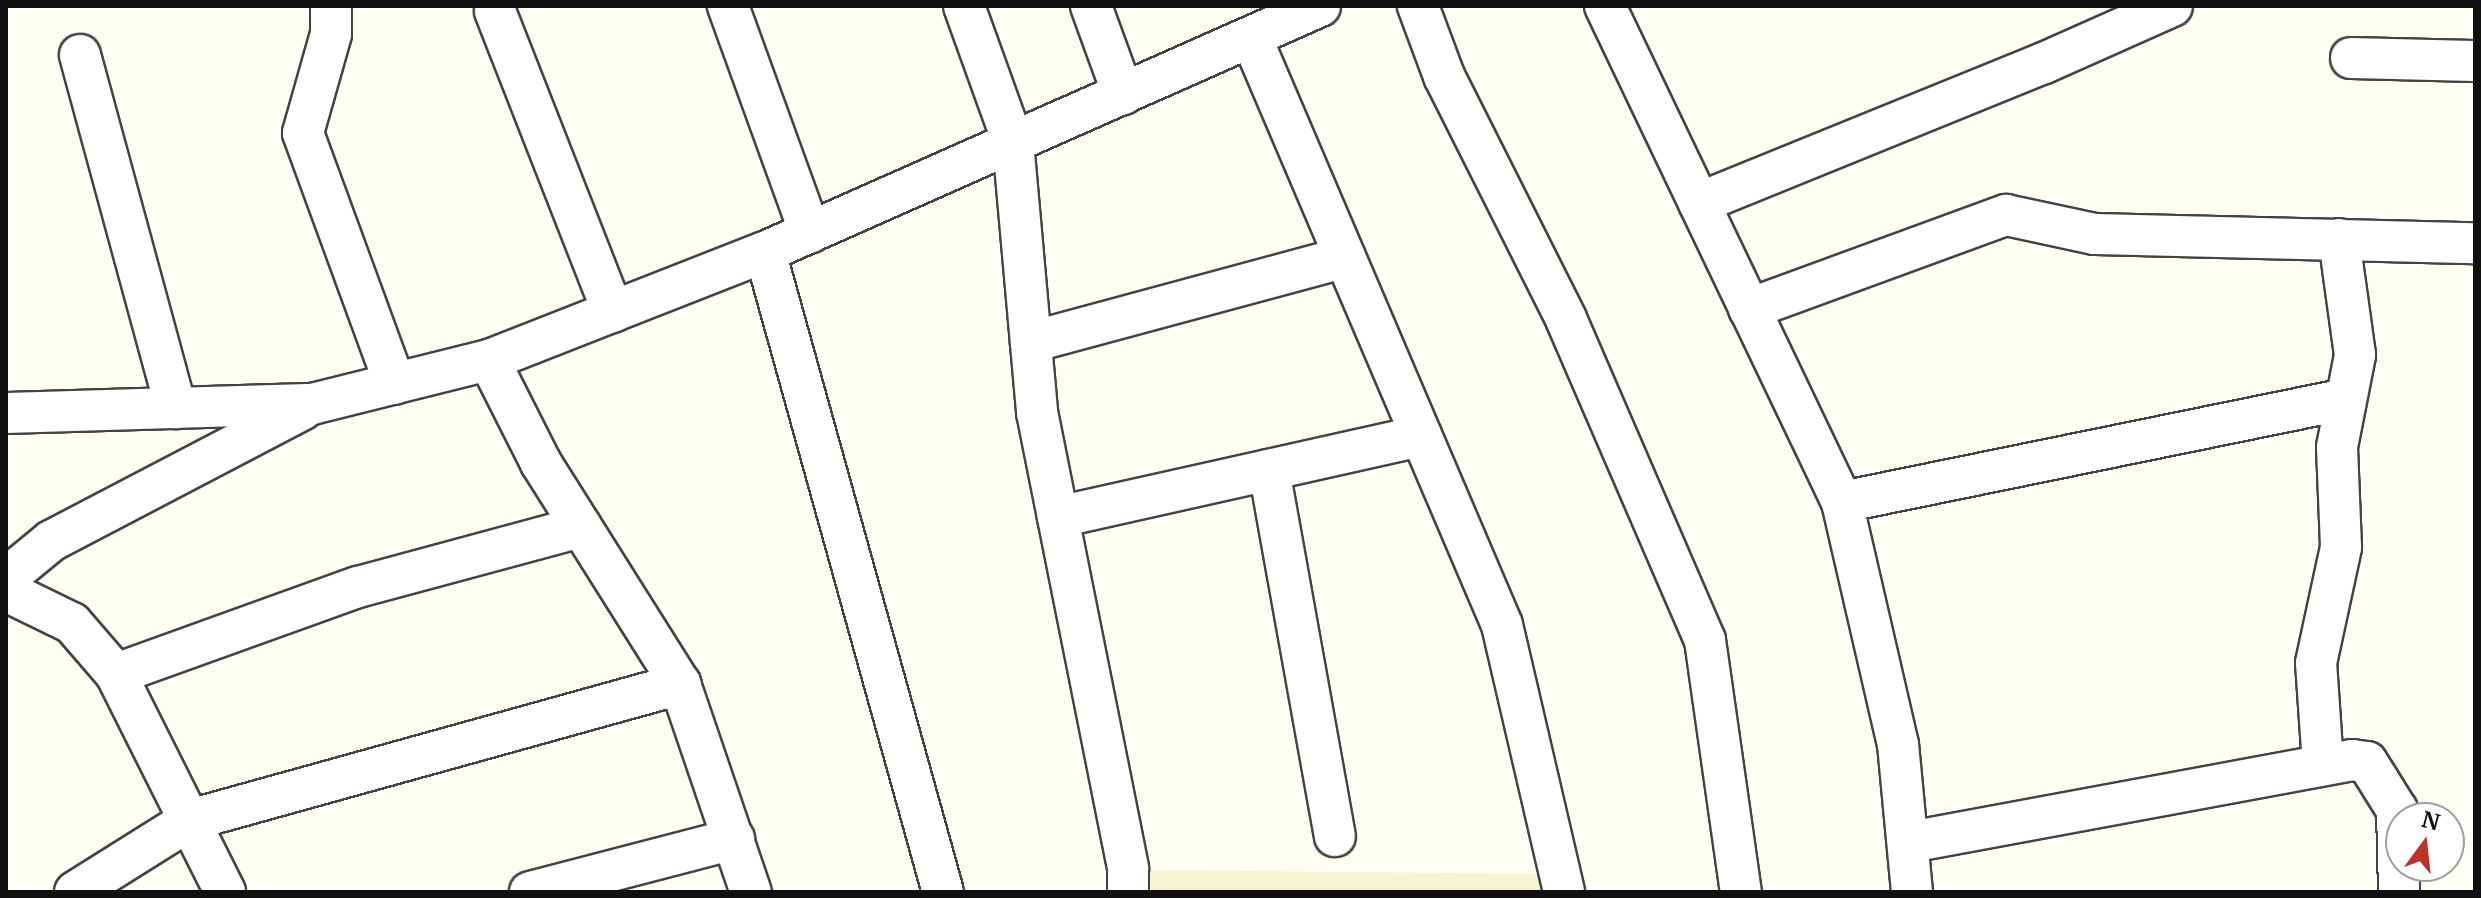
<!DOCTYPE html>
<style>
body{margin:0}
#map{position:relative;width:2481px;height:898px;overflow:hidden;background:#fffef3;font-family:Merriweather,serif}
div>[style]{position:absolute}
.farmland>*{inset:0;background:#f4f5d3}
.roads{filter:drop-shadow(2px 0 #434343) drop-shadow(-2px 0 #434343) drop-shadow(0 2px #434343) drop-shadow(0 -2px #434343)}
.street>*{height:40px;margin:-20px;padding:0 20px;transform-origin:20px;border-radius:20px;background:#fff}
span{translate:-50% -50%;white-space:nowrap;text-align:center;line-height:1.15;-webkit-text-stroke:8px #fff;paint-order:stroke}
.frame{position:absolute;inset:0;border:8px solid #101010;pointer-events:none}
.north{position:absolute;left:2385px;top:802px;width:80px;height:80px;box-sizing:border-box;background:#fff;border:2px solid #9f9f9f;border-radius:50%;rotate:15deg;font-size:22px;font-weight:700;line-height:32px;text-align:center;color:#101010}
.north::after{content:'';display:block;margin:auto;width:28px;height:36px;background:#bf3129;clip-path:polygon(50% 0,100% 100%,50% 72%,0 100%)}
</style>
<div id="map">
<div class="farmland">
<div style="clip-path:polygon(1143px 870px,1549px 874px,1554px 892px,1144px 892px)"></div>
</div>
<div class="roads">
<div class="street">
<div style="left:331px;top:6px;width:28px;rotate:90deg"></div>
<div style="left:331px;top:34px;width:103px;rotate:105.8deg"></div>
<div style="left:303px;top:133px;width:267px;rotate:69.9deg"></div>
<div style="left:728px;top:6px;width:241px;rotate:70.1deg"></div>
<div style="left:964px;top:6px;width:145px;rotate:70.2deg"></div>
<div style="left:1013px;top:142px;width:271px;rotate:84.9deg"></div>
<div style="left:1037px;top:412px;width:466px;rotate:78.7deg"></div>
<div style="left:1128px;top:869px;width:23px;rotate:90deg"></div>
<div style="left:1091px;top:6px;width:94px;rotate:70deg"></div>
<div style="left:1418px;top:6px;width:75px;rotate:69.6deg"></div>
<div style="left:1444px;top:76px;width:272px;rotate:63.3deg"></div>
<div style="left:1566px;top:319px;width:350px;rotate:66.6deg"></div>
<div style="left:1705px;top:640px;width:255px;rotate:81.9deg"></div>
<div style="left:1605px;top:6px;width:550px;rotate:64.46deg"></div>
<div style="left:1842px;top:502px;width:248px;rotate:77deg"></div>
<div style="left:1898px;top:744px;width:149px;rotate:84.6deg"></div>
<div style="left:495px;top:11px;width:323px;rotate:68.6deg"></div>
<div style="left:1251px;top:37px;width:639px;rotate:66.88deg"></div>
<div style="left:1502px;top:625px;width:274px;rotate:76.9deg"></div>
<div style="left:80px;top:55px;width:366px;rotate:74.8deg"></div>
<div style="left:2351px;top:58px;width:124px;rotate:1.4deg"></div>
<div style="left:1699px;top:203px;width:372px;rotate:-22.1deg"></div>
<div style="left:2044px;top:63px;width:140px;rotate:-24deg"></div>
<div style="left:765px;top:252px;width:664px;rotate:74.46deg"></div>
<div style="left:1749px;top:309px;width:274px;rotate:-20.1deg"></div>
<div style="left:2006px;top:215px;width:91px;rotate:12.1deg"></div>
<div style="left:2095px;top:234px;width:380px;rotate:1.4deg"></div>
<div style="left:1031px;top:342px;width:325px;rotate:-15.1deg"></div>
<div style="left:489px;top:360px;width:115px;rotate:63.2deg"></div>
<div style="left:541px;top:463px;width:261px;rotate:57.8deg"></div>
<div style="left:680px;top:684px;width:220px;rotate:71.2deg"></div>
<div style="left:6px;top:413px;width:306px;rotate:-1.7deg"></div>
<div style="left:312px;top:404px;width:182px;rotate:-14deg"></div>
<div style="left:489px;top:360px;width:296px;rotate:-21.4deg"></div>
<div style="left:765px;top:252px;width:607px;rotate:-23.9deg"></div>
<div style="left:1269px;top:470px;width:372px;rotate:79.8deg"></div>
<div style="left:1842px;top:502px;width:514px;rotate:-11.55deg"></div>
<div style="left:1058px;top:517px;width:372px;rotate:-12.6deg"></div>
<div style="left:6px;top:578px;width:58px;rotate:-39.4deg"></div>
<div style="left:51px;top:541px;width:283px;rotate:-27.6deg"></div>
<div style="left:6px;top:591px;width:73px;rotate:25.9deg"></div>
<div style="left:72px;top:623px;width:67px;rotate:49.2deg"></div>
<div style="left:116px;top:674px;width:244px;rotate:63.4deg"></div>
<div style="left:116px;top:674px;width:257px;rotate:-19.8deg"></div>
<div style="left:358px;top:587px;width:231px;rotate:-15.1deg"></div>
<div style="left:2323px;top:765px;width:102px;rotate:-93.9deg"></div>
<div style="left:2316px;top:663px;width:119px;rotate:-77.8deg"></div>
<div style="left:2341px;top:547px;width:100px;rotate:-92.3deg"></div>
<div style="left:2337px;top:447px;width:94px;rotate:-78.9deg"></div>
<div style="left:2355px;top:355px;width:117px;rotate:-97.9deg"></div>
<div style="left:1910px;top:842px;width:450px;rotate:-10.5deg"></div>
<div style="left:2352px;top:760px;width:15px;rotate:8deg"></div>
<div style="left:2367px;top:762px;width:57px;rotate:58deg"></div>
<div style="left:2397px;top:810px;width:82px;rotate:88.6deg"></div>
<div style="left:75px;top:892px;width:136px;rotate:-32.1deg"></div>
<div style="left:190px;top:820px;width:509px;rotate:-15.51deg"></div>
<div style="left:530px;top:892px;width:211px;rotate:-14.6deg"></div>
</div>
</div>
<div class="frame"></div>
<div class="north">N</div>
</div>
